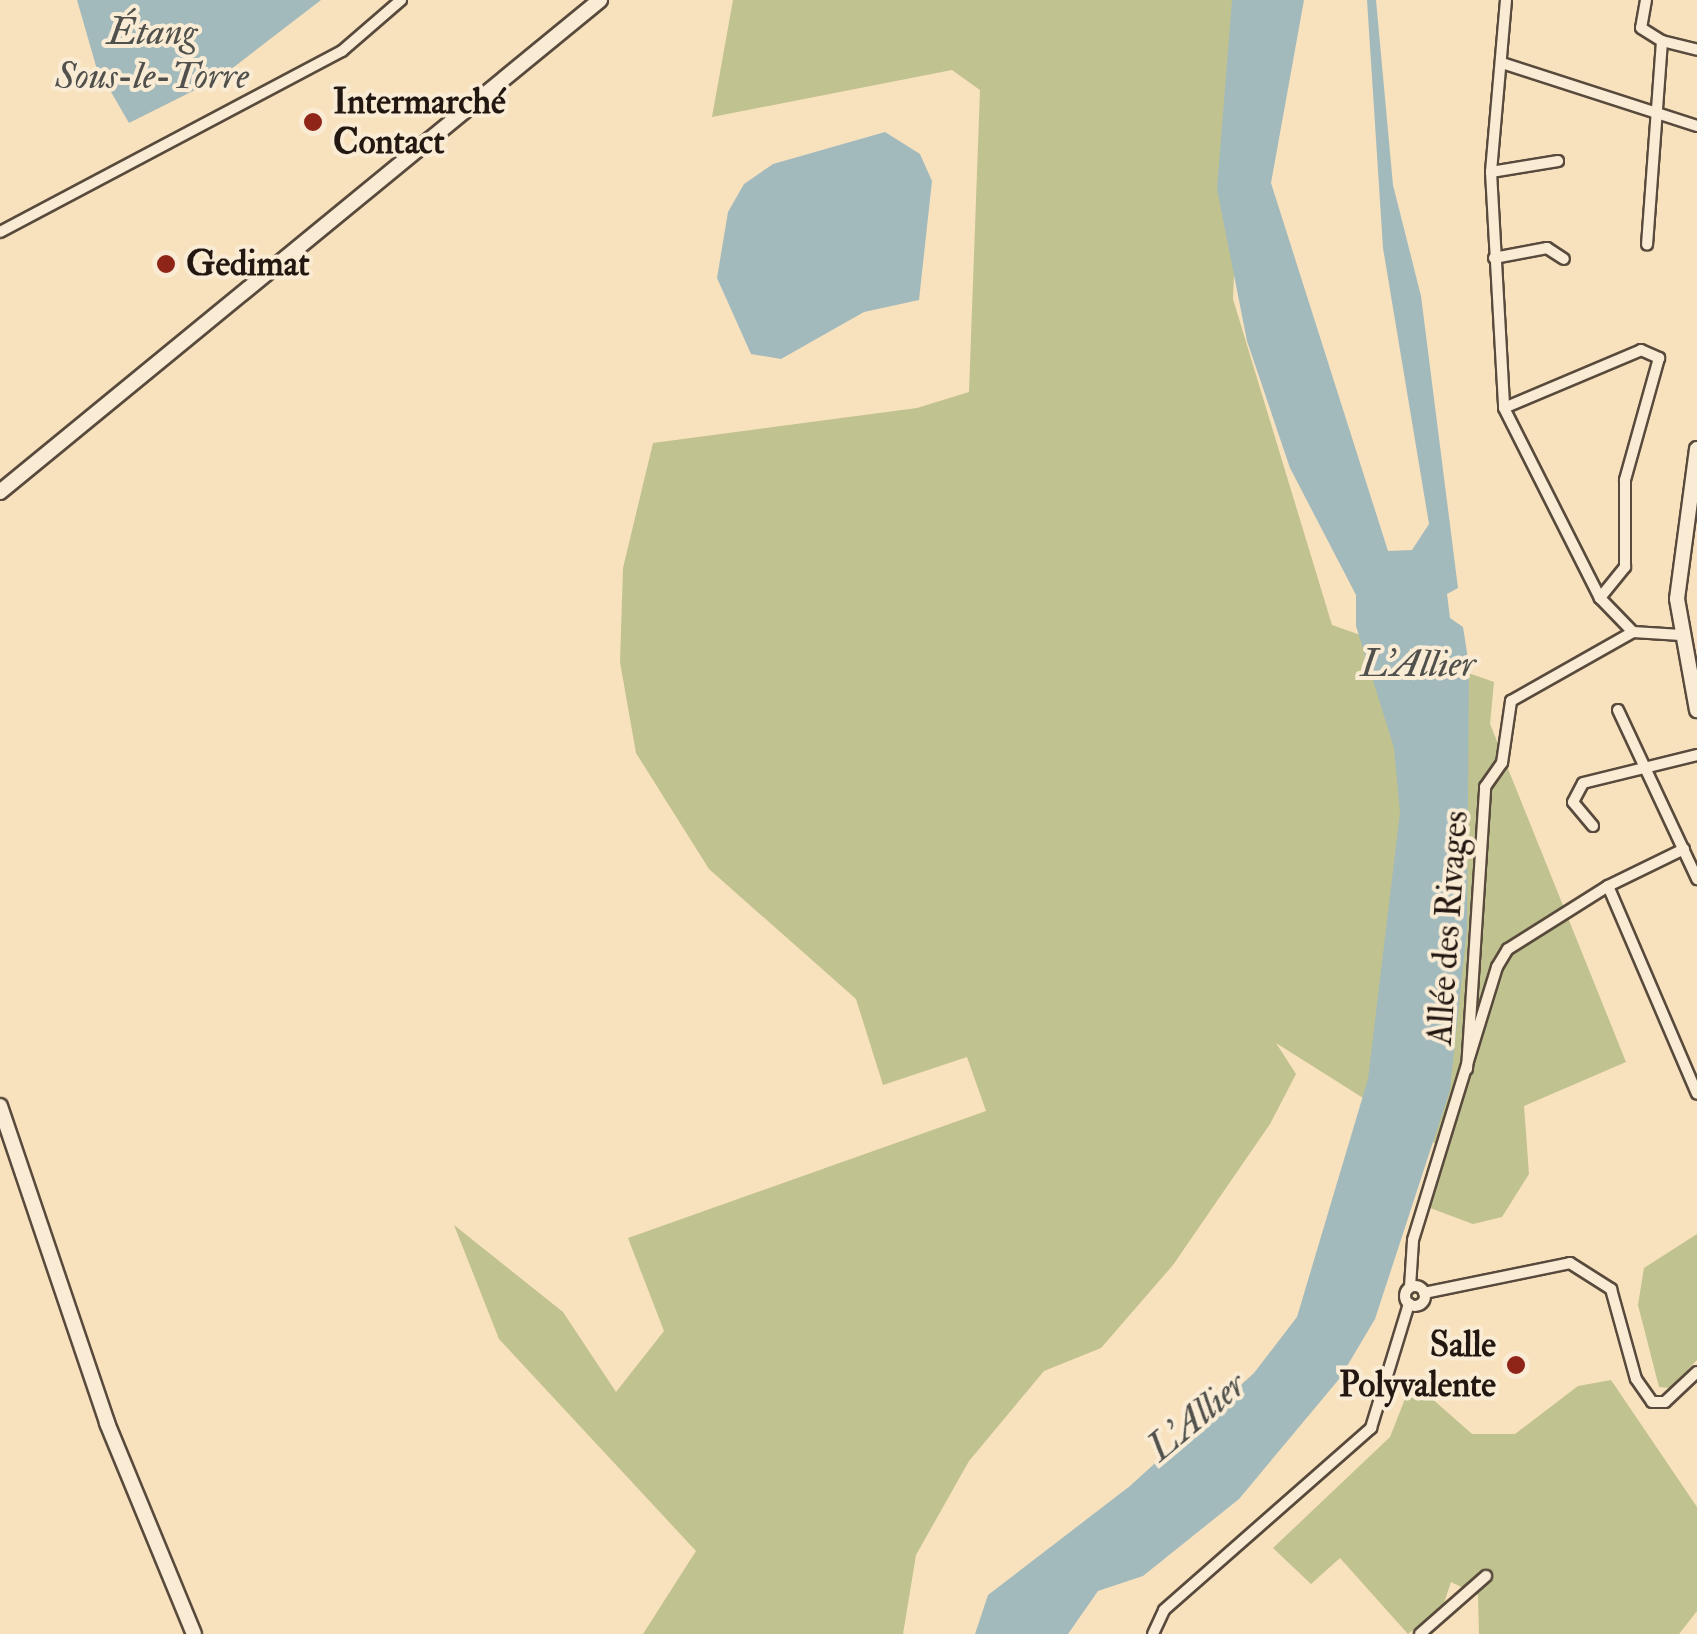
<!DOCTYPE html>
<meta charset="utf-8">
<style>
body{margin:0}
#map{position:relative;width:1697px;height:1634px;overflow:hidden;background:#f8e1bd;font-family:"IM FELL Double Pica",serif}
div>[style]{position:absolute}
.green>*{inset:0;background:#c0c28f}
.water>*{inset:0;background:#a3babd}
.roads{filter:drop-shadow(2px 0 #584a3c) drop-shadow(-2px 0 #584a3c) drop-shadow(0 2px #584a3c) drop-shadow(0 -2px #584a3c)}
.street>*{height:10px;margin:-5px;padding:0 5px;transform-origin:5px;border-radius:5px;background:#faecd4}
.street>.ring{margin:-5px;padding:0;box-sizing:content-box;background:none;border:10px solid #faecd4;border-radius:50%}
.secondary>*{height:14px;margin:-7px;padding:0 7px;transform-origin:7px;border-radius:7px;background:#faecd4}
.dots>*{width:28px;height:28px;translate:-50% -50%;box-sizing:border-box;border:5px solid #faecd4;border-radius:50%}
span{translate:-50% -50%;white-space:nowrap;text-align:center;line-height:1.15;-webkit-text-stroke:8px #faecd4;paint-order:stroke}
.poi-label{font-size:35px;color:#231811;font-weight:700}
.left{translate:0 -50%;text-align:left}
.right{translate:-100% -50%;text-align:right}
.street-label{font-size:35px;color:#231811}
.water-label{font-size:38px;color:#50514d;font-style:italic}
</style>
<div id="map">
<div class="green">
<div style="clip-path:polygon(733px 0,1245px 0,1233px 299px,1332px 625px,1494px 682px,1490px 724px,1626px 1062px,1524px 1106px,1529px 1174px,1502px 1217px,1473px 1224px,1430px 1208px,1450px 1139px,1436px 1144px,1276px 1043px,1296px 1074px,1270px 1124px,1173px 1265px,1101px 1348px,1044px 1371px,969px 1461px,916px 1555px,903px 1634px,643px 1634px,696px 1551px,499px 1339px,454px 1225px,563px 1312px,616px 1392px,664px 1331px,628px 1238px,986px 1111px,967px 1057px,883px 1085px,856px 999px,709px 869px,636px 753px,620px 662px,623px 568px,653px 443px,917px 408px,969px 392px,980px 90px,952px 70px,712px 117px)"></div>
<div style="clip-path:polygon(1697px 1234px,1697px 1360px,1670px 1388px,1659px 1387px,1638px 1305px,1644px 1268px)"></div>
<div style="clip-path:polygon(1611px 1380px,1697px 1507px,1697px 1611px,1679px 1634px,1479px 1634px,1478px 1595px,1451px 1582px,1443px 1606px,1408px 1634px,1340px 1558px,1311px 1584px,1273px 1548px,1390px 1437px,1412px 1381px,1472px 1434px,1515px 1434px,1578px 1386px)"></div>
</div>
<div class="water">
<div style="clip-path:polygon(77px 0,321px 0,221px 77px,129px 123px,96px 66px)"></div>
<div style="clip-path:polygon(1232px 0,1304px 0,1271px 183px,1388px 551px,1412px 550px,1429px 524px,1383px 248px,1367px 0,1376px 0,1393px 185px,1421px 296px,1458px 588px,1447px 594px,1450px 618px,1463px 627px,1469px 665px,1467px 928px,1450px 1090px,1375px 1319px,1340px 1378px,1239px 1499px,1143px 1576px,1098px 1591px,1068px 1634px,975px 1634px,988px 1595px,1130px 1486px,1254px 1373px,1297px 1317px,1368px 1079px,1400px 812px,1394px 748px,1356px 626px,1356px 595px,1290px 468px,1247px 341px,1217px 189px)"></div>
<div style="clip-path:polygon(885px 132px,920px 154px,932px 181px,919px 300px,864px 312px,781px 359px,751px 354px,717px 278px,728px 212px,744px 184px,773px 164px)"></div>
</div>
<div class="roads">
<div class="street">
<div style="left:1506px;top:0;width:173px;rotate:95deg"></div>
<div style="left:1491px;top:172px;width:236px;rotate:86.8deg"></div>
<div style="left:1504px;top:408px;width:213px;rotate:63.2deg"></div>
<div style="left:1600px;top:598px;width:47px;rotate:45.9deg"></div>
<div style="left:1633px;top:632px;width:48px;rotate:3.6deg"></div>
<div style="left:1646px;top:0;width:28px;rotate:100deg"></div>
<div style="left:1641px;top:28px;width:25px;rotate:32deg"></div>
<div style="left:1662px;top:41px;width:204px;rotate:94.2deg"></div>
<div style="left:1662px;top:41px;width:36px;rotate:14deg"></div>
<div style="left:1502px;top:63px;width:205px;rotate:17.9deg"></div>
<div style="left:1491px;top:172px;width:68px;rotate:-9.3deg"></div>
<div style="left:0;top:232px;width:387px;rotate:-27.9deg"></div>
<div style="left:342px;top:51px;width:78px;rotate:-40.8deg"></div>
<div style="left:1494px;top:258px;width:54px;rotate:-10.7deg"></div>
<div style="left:1547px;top:248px;width:20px;rotate:33deg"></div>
<div style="left:1504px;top:408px;width:149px;rotate:-22.9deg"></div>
<div style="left:1641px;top:350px;width:20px;rotate:24deg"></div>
<div style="left:1659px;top:358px;width:127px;rotate:105.6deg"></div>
<div style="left:1625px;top:480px;width:87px;rotate:90deg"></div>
<div style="left:1625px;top:567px;width:40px;rotate:129deg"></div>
<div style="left:1618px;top:710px;width:187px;rotate:64.9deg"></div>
<div style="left:1593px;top:826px;width:31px;rotate:-130deg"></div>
<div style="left:1573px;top:802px;width:21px;rotate:-62deg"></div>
<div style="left:1583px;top:783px;width:117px;rotate:-13.8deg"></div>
<div style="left:1684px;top:849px;width:85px;rotate:154deg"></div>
<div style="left:1608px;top:886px;width:226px;rotate:66.8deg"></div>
<div style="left:1467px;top:1069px;width:283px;rotate:-86.3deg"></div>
<div style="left:1485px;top:787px;width:29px;rotate:-55deg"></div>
<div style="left:1502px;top:763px;width:63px;rotate:-81.7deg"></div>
<div style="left:1511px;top:701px;width:140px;rotate:-29.5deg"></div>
<div class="ring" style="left:1405px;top:1286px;width:10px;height:10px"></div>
<div style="left:1410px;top:1287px;width:47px;rotate:-86.3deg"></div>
<div style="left:1413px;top:1240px;width:286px;rotate:-72.9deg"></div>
<div style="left:1497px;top:967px;width:21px;rotate:-59deg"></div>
<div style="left:1508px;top:949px;width:118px;rotate:-32.2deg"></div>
<div style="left:1424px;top:1293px;width:149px;rotate:-11.6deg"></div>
<div style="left:1570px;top:1263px;width:49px;rotate:32.4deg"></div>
<div style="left:1611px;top:1289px;width:93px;rotate:74.5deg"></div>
<div style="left:1636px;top:1379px;width:28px;rotate:55deg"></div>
<div style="left:1652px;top:1402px;width:13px"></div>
<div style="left:1665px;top:1402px;width:44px;rotate:-43.2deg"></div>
<div style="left:1153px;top:1634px;width:26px;rotate:-65deg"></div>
<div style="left:1164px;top:1610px;width:276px;rotate:-41.3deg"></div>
<div style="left:1371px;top:1428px;width:130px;rotate:-73deg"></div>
<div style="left:1420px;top:1634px;width:88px;rotate:-41.3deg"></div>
</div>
<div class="secondary">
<div style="left:1697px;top:449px;width:151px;rotate:97.6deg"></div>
<div style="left:1677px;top:599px;width:113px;rotate:79.8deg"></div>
<div style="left:0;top:492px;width:776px;rotate:-39.35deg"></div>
<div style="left:0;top:1106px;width:335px;rotate:71.3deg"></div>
<div style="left:107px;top:1423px;width:228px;rotate:67.6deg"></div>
</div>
</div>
<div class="dots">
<div style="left:313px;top:122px;background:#8f2418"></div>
<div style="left:166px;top:264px;background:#8f2418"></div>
<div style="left:1516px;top:1365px;background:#8f2418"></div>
</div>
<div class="poi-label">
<span class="left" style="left:333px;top:122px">Intermarché<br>Contact</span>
<span class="left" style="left:186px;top:264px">Gedimat</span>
<span class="right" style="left:1496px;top:1365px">Salle<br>Polyvalente</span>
</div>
<div class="street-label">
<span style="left:1448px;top:928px;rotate:-86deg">Allée des Rivages</span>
</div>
<div class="water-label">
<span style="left:152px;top:55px">Étang<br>Sous-le-Torre</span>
<span style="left:1418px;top:665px">L'Allier</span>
<span style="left:1197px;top:1417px;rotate:-40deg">L'Allier</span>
</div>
</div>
